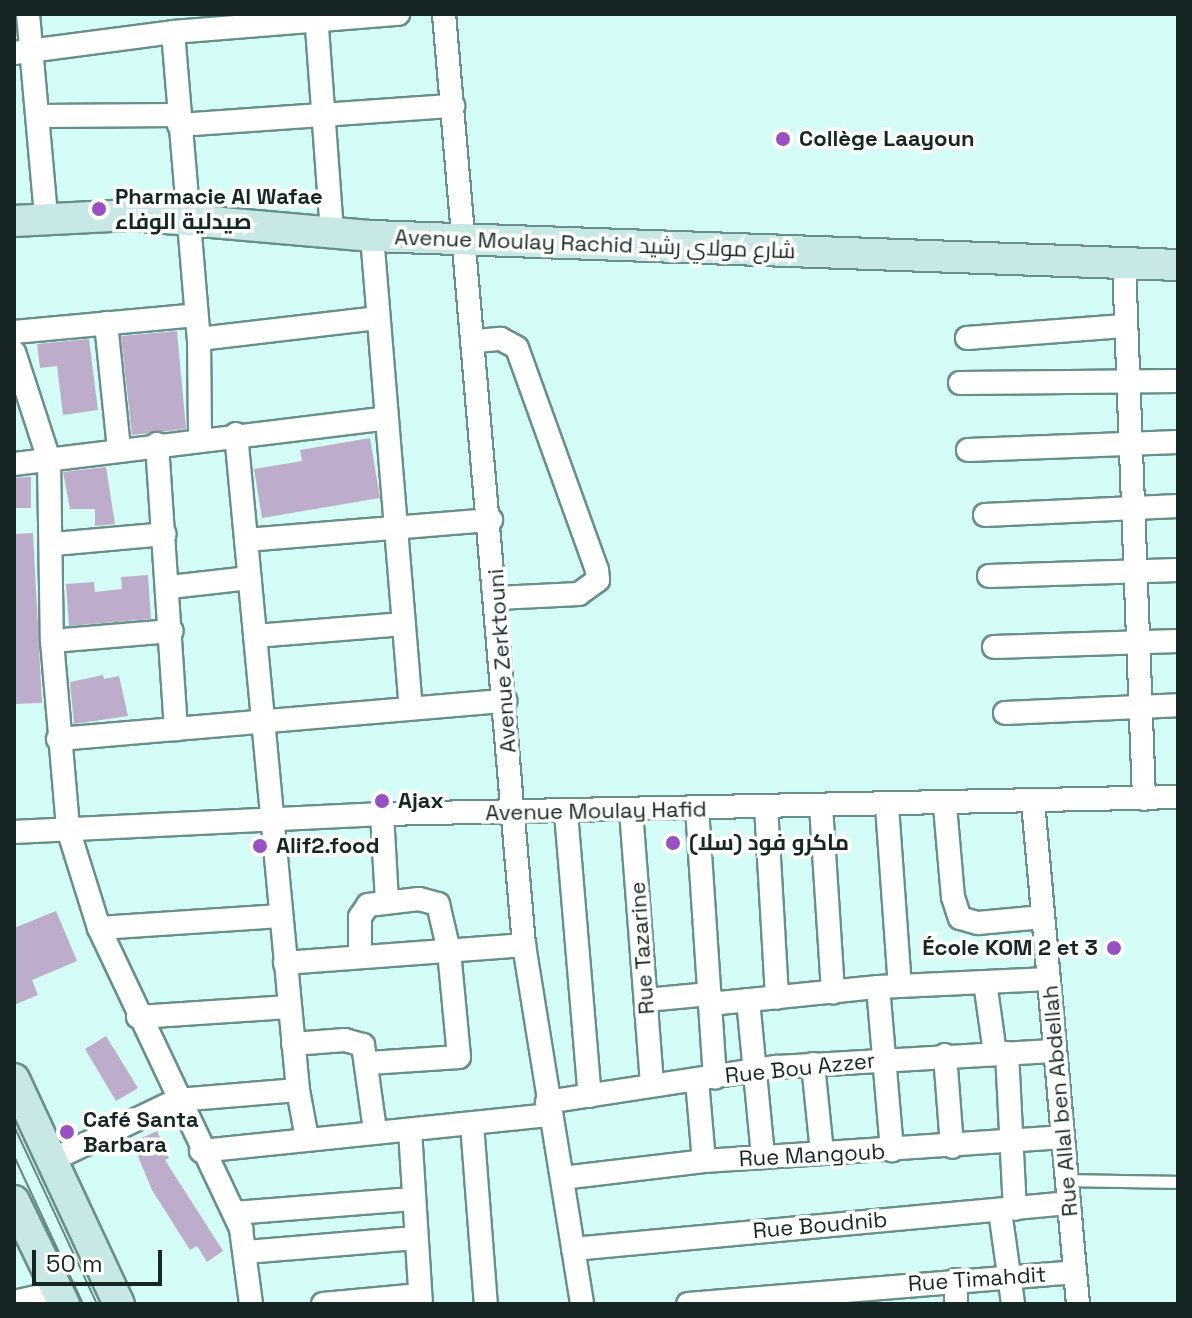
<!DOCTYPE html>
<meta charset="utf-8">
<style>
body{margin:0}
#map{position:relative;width:1192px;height:1318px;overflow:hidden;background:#d3fdf6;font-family:"Space Grotesk",Cairo,sans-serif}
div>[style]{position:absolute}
.building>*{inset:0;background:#beadca}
.roads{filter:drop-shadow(2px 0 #688f89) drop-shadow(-2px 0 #688f89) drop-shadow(0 2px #688f89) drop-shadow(0 -2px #688f89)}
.lane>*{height:11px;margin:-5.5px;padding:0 5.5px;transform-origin:5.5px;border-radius:5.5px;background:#fff}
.street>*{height:22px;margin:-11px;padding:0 11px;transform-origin:11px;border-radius:11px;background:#fff}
.secondary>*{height:30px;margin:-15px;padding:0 15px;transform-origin:15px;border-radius:15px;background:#c8e8e5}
.tram>*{height:2px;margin:-1px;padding:0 1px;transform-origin:1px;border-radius:1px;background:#698581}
.dots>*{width:22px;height:22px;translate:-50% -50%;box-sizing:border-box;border:4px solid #fff;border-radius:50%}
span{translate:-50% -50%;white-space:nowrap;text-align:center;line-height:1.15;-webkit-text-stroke:7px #fff;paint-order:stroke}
.poi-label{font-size:22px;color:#162624;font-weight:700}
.left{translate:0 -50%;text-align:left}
.right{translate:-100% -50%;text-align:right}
.street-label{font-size:22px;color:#162624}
.frame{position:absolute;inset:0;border:16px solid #162624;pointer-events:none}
.scale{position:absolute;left:32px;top:1250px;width:130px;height:36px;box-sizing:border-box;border:4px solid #162624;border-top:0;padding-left:10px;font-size:24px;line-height:28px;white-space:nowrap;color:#162624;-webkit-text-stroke:6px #fff;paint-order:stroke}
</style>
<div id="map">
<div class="building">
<div style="clip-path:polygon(177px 331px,186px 429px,132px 435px,121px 336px)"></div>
<div style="clip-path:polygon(89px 339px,98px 410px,63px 415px,57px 366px,40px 368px,37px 344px)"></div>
<div style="clip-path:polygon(370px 438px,380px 498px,262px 518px,254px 469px,302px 461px,300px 450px)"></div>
<div style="clip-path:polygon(106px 467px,115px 524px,95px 526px,95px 509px,70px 509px,63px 472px)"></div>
<div style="clip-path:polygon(25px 477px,31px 477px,31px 508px,14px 508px,14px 478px)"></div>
<div style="clip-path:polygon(33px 533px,42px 703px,14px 704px,14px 534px)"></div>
<div style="clip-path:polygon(148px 575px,151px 619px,69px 626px,66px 584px,94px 582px,95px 592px,122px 589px,121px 577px)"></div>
<div style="clip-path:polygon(103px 675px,104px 679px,119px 676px,128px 716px,74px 724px,70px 682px)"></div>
<div style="clip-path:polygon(56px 911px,77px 961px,32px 980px,38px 995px,14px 1005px,14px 928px)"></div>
<div style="clip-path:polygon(106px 1036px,138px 1088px,116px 1101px,85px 1049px)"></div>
<div style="clip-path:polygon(157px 1131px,169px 1158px,165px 1160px,223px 1251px,207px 1262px,197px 1246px,190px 1250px,152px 1190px,132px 1142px)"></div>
</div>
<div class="roads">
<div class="lane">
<div style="left:1066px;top:1180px;width:112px;rotate:1deg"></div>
</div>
<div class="street">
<div style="left:28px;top:14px;width:204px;rotate:84.9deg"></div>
<div style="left:316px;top:14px;width:217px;rotate:85.8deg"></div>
<div style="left:444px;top:14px;width:934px;rotate:85.09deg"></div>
<div style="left:524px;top:945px;width:364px;rotate:80.8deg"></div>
<div style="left:173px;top:32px;width:308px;rotate:85.2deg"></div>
<div style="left:199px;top:339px;width:100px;rotate:89.4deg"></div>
<div style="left:14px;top:53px;width:160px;rotate:-7.5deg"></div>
<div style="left:173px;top:32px;width:226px;rotate:-4.6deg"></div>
<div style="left:39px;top:116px;width:139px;rotate:-0.4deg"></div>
<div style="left:179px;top:125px;width:275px;rotate:-4deg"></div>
<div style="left:372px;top:236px;width:473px;rotate:85.3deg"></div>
<div style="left:1124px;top:263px;width:536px;rotate:87.86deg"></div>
<div style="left:106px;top:323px;width:127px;rotate:84.1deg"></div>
<div style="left:14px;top:332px;width:183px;rotate:-5.3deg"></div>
<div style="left:967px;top:338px;width:157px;rotate:-4.4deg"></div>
<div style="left:199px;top:339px;width:179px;rotate:-6.7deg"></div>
<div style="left:476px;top:341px;width:25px;rotate:-5deg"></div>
<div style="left:501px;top:339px;width:18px;rotate:29deg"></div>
<div style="left:517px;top:348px;width:236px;rotate:70.2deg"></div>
<div style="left:597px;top:570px;width:10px;rotate:84deg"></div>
<div style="left:598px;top:580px;width:24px;rotate:144deg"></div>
<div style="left:579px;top:594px;width:82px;rotate:177.2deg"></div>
<div style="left:14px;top:352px;width:114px;rotate:72deg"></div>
<div style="left:49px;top:460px;width:181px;rotate:89.1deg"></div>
<div style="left:52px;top:641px;width:189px;rotate:85.1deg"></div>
<div style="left:68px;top:829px;width:104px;rotate:72.6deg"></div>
<div style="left:99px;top:928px;width:333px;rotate:64.7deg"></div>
<div style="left:241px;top:1229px;width:76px;rotate:82.4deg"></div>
<div style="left:960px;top:383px;width:218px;rotate:-0.5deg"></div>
<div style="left:236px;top:434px;width:659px;rotate:84.6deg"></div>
<div style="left:298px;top:1090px;width:49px;rotate:79.4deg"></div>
<div style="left:157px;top:444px;width:286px;rotate:86.2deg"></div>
<div style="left:968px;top:450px;width:210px;rotate:-2.2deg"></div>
<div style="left:14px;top:464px;width:375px;rotate:-7deg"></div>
<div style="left:985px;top:515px;width:193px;rotate:-2.7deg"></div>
<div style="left:246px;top:540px;width:246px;rotate:-4.7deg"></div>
<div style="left:54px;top:544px;width:111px;rotate:-5.1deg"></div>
<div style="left:989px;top:576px;width:189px;rotate:-1.8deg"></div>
<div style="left:170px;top:587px;width:80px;rotate:-6.5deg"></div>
<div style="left:255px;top:636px;width:149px;rotate:-4.6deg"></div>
<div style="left:52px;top:641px;width:120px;rotate:-4.8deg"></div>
<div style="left:994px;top:647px;width:184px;rotate:-1.9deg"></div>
<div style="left:1005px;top:713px;width:173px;rotate:-2.6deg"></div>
<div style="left:58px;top:739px;width:449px;rotate:-4.9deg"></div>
<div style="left:1033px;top:802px;width:504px;rotate:84.88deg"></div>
<div style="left:766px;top:806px;width:192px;rotate:86.7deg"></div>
<div style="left:821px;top:806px;width:187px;rotate:86.3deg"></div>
<div style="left:887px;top:806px;width:180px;rotate:85.9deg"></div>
<div style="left:945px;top:806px;width:91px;rotate:85deg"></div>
<div style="left:953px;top:897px;width:22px;rotate:72deg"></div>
<div style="left:960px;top:918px;width:19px;rotate:16deg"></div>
<div style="left:978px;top:923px;width:65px;rotate:-5.3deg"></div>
<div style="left:697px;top:808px;width:270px;rotate:86.2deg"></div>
<div style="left:631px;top:811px;width:275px;rotate:85.6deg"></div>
<div style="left:566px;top:813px;width:284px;rotate:85.2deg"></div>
<div style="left:382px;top:814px;width:87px;rotate:86.7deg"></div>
<div style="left:14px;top:832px;width:368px;rotate:-2.8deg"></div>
<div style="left:382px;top:814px;width:796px;rotate:-1.22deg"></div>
<div style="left:99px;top:928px;width:182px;rotate:-3.8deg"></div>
<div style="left:360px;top:957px;width:40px;rotate:-90deg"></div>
<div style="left:360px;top:917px;width:14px;rotate:-56deg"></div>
<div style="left:368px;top:905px;width:51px;rotate:-6.7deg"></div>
<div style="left:419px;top:899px;width:20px;rotate:15deg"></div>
<div style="left:438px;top:904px;width:48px;rotate:76.8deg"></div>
<div style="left:449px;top:951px;width:106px;rotate:84.6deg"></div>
<div style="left:459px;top:1057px;width:90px;rotate:176.2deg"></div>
<div style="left:285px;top:963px;width:240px;rotate:-4.3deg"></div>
<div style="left:985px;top:982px;width:72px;rotate:82deg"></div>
<div style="left:878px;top:987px;width:164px;rotate:85.1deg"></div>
<div style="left:646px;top:1000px;width:64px;rotate:-5.4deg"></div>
<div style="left:748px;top:1000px;width:158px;rotate:84.5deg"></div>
<div style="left:710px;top:1004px;width:169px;rotate:-5.8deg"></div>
<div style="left:878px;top:987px;width:171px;rotate:-2.7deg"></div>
<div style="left:138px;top:1017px;width:151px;rotate:-3.8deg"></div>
<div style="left:293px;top:1044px;width:52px;rotate:-4.4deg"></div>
<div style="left:345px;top:1040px;width:19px;rotate:16deg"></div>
<div style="left:363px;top:1045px;width:86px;rotate:82deg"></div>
<div style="left:1007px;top:1053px;width:156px;rotate:87.1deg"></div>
<div style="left:945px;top:1055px;width:92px;rotate:85.6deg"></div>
<div style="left:813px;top:1064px;width:89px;rotate:84.2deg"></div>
<div style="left:697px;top:1080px;width:81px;rotate:85.1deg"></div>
<div style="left:547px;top:1102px;width:232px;rotate:-8.7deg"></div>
<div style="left:776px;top:1067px;width:279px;rotate:-3.3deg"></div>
<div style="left:472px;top:1124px;width:181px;rotate:85.6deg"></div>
<div style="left:410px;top:1130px;width:174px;rotate:86.4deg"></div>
<div style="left:201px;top:1151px;width:350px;rotate:-5.9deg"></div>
<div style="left:52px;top:1160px;width:139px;rotate:-25.6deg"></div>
<div style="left:177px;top:1100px;width:121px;rotate:-4.7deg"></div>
<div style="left:562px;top:1178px;width:143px;rotate:-6.8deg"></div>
<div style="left:704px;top:1161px;width:359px;rotate:-3.8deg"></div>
<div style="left:1000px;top:1211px;width:94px;rotate:82deg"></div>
<div style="left:234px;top:1213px;width:179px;rotate:-4.5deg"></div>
<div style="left:573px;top:1249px;width:497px;rotate:-5.3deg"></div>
<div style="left:246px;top:1252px;width:170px;rotate:-4.7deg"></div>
<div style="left:956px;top:1280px;width:24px;rotate:90deg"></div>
<div style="left:14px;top:1302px;width:45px;rotate:-12.8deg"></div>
<div style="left:323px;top:1304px;width:97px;rotate:-5.3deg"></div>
<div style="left:688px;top:1304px;width:388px;rotate:-4.7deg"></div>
</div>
<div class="secondary">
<div style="left:14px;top:221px;width:117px;rotate:-2.9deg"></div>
<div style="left:131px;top:215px;width:242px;rotate:5deg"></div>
<div style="left:372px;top:236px;width:807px;rotate:2.06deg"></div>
<div style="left:14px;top:1079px;width:248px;rotate:65deg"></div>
<div style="left:14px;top:1201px;width:114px;rotate:64.1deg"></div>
</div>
</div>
<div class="tram">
<div style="left:14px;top:1126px;width:196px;rotate:65deg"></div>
<div style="left:14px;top:1156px;width:163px;rotate:65deg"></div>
</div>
<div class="dots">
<div style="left:783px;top:139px;background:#9850c3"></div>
<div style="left:99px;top:209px;background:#9850c3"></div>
<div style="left:382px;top:801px;background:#9850c3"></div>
<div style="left:673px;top:843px;background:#9850c3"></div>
<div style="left:260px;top:846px;background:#9850c3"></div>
<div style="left:1114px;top:948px;background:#9850c3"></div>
<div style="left:67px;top:1132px;background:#9850c3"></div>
</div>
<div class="poi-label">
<span class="left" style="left:799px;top:139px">Collège Laayoun</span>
<span class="left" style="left:115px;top:209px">Pharmacie Al Wafae<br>صيدلية الوفاء</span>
<span class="left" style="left:398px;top:801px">Ajax</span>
<span class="left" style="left:689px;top:843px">ماكرو فود (سلا)</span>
<span class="left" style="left:276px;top:846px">Alif2.food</span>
<span class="right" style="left:1098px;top:948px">École KOM 2 et 3</span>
<span class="left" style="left:83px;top:1132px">Café Santa<br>Barbara</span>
</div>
<div class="street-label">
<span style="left:595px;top:244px;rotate:2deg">Avenue Moulay Rachid شارع مولاي رشيد</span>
<span style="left:502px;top:661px;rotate:-94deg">Avenue Zerktouni</span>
<span style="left:596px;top:811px;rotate:-1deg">Avenue Moulay Hafid</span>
<span style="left:642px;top:948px;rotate:-94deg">Rue Tazarine</span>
<span style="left:800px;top:1068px;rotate:-6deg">Rue Bou Azzer</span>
<span style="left:1060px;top:1101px;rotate:-95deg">Rue Allal ben Abdellah</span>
<span style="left:812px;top:1155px;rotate:-3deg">Rue Mangoub</span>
<span style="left:820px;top:1225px;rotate:-5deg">Rue Boudnib</span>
<span style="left:977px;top:1279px;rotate:-4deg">Rue Timahdit</span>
</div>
<div class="frame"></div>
<div class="scale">50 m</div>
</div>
